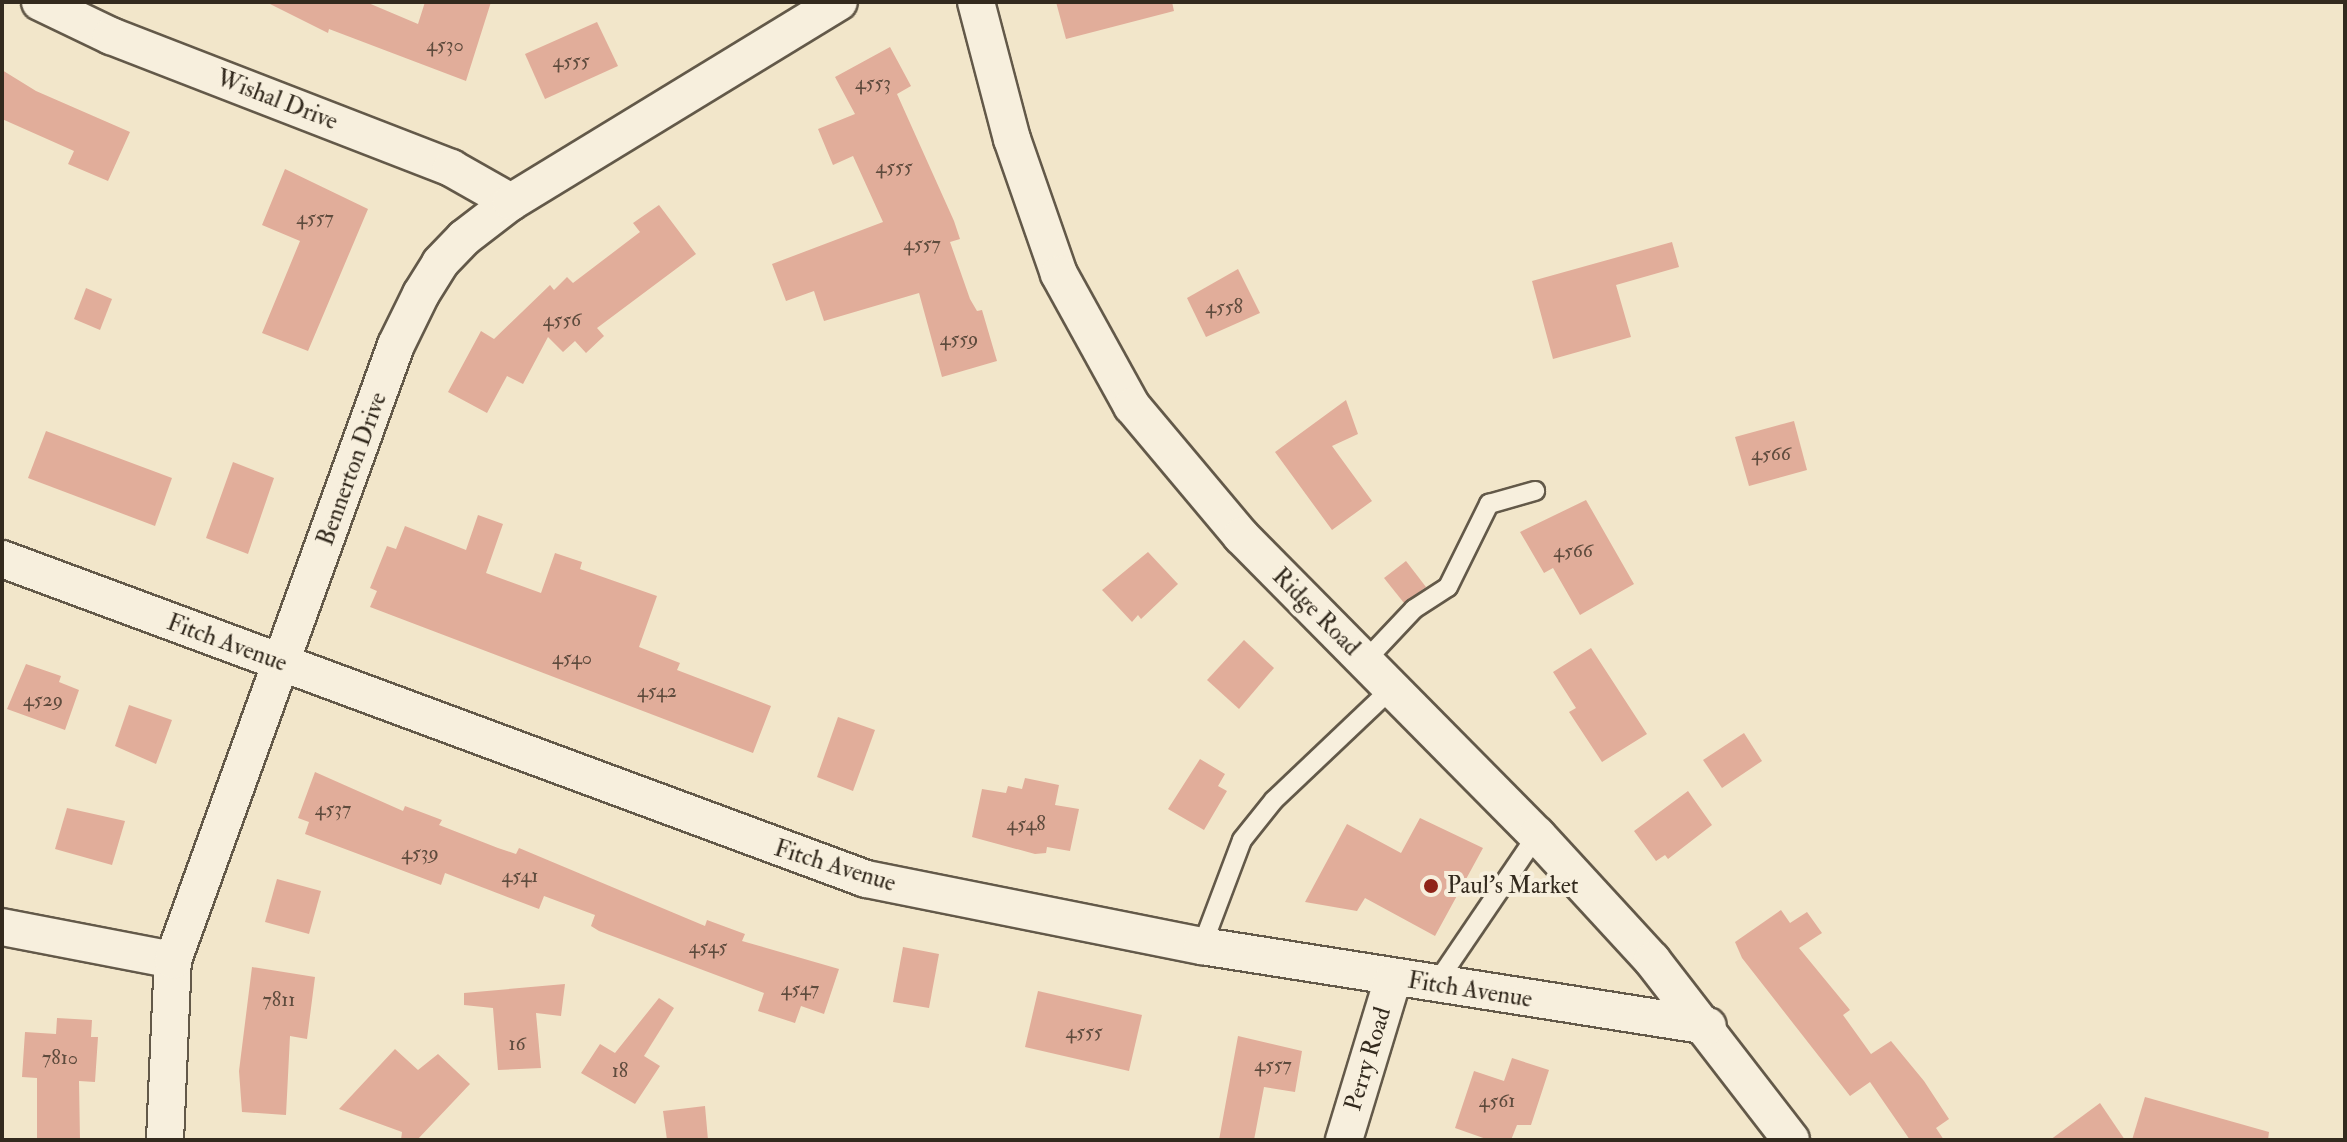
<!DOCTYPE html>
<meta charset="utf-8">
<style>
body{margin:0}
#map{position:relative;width:2347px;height:1142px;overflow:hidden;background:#f2e6ca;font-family:"IM FELL Double Pica",serif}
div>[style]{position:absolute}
.building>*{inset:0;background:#e1ad9a}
.roads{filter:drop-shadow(2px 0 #635949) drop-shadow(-2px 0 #635949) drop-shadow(0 2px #635949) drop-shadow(0 -2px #635949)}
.service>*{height:18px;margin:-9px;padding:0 9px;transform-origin:9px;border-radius:9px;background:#f7efdd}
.minor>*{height:36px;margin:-18px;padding:0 18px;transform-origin:18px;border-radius:18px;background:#f7efdd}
.dots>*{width:22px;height:22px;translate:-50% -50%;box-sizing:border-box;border:4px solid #f7efdd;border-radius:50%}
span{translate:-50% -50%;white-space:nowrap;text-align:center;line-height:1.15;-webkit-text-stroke:8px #f7efdd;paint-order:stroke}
.number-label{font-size:20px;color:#5e4b3d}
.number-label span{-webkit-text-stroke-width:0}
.street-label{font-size:24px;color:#332a1e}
.poi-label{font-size:24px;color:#332a1e}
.left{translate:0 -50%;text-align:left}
.frame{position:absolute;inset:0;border:4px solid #332a1e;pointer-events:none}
</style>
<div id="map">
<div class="building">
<div style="clip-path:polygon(266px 2px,366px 2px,418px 24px,425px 2px,491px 2px,466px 81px,329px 29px,328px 33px)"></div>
<div style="clip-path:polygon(1056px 2px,1172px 2px,1174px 11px,1066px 39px)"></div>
<div style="clip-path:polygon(597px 22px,618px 66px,545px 99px,525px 54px)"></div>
<div style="clip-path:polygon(890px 47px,911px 86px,897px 94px,954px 221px,960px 239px,950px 242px,970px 299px,977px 311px,982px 310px,997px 361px,942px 377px,919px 293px,824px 321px,814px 291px,786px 301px,772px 264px,883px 222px,853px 156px,833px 165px,818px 129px,855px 114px,835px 77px)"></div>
<div style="clip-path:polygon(2px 70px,36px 91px,130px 132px,108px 181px,68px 164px,74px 151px,2px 119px)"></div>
<div style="clip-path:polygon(285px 169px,368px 209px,308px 351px,262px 333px,300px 241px,262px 225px)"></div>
<div style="clip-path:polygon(659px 205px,696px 254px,597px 328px,604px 336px,586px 353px,575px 341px,563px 352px,548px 337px,523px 384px,507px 376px,487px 413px,448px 392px,481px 331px,494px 339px,550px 285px,554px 290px,567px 277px,573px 283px,640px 232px,633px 223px)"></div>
<div style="clip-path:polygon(1672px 242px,1679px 267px,1616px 285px,1631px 337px,1553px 359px,1532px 281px)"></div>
<div style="clip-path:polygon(1238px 269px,1260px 313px,1206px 337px,1187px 298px)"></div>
<div style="clip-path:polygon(86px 288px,112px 299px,100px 330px,74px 319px)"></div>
<div style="clip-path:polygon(1346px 400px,1358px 434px,1332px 446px,1372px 501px,1332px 530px,1275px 452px)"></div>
<div style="clip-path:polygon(1794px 421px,1807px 470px,1749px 486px,1735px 437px)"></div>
<div style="clip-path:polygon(46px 431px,172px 478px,155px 526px,28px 478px)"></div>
<div style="clip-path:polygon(233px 462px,274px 478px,248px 554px,206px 538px)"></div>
<div style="clip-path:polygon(1586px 500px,1634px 584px,1580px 615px,1553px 568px,1544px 573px,1520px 532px)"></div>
<div style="clip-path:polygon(478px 515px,503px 524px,486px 573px,541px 593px,555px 553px,582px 562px,580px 569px,657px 596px,639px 647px,680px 663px,677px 670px,771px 706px,753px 753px,370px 607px,377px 591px,370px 588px,387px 546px,396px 549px,405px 526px,466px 550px)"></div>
<div style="clip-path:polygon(1148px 552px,1178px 584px,1141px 619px,1138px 615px,1132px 622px,1102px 590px)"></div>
<div style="clip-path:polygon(1406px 561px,1426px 587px,1404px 603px,1384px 578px)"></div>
<div style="clip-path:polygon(1244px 640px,1274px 668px,1239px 709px,1207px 680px)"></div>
<div style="clip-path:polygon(1591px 648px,1647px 734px,1602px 762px,1569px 712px,1576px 708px,1553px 672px)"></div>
<div style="clip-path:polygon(26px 664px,61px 676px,59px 682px,79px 690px,65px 730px,7px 709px)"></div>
<div style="clip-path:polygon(129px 705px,172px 720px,156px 764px,115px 746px)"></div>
<div style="clip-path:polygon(838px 717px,875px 730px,853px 791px,817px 777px)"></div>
<div style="clip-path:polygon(1744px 733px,1762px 761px,1722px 788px,1703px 760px)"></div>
<div style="clip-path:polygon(1200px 759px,1225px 774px,1218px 786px,1227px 791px,1204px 830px,1168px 809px)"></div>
<div style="clip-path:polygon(315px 772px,403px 811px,405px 806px,442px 820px,439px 825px,498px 848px,516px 854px,519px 848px,705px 926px,707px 920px,745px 934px,742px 941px,839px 969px,824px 1014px,801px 1006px,795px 1023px,758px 1011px,764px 993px,599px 931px,591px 926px,595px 915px,544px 896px,539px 909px,445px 873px,441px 885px,305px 834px,309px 822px,298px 818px)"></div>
<div style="clip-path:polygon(1025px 778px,1059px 785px,1055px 805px,1079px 809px,1070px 851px,1047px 847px,1046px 853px,1035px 854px,972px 837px,982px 789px,1006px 793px,1008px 786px,1022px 789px)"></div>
<div style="clip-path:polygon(1688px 791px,1712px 825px,1668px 859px,1665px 855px,1656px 861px,1634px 831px)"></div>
<div style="clip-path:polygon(67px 808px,125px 821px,112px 865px,55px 849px)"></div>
<div style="clip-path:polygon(1420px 818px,1483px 848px,1435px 936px,1365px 898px,1357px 911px,1305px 902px,1347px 824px,1401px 853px)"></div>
<div style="clip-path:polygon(277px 879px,321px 891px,309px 934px,265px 922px)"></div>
<div style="clip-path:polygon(1781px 910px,1790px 923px,1807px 912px,1822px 933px,1799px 948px,1850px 1010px,1843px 1015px,1871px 1054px,1891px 1041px,1924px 1081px,1949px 1119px,1936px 1128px,1944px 1140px,1910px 1140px,1870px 1082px,1850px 1096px,1742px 958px,1735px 942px)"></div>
<div style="clip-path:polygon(903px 947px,939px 954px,929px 1008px,893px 1002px)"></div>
<div style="clip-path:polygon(252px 967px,315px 977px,307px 1039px,290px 1036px,286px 1115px,242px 1112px,239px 1071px)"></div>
<div style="clip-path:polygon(565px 984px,561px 1016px,536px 1013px,541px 1068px,498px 1070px,493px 1008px,464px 1005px,464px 993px)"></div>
<div style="clip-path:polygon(1038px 991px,1142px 1015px,1129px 1071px,1025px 1047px)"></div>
<div style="clip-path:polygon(659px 998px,674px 1008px,644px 1056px,660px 1066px,635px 1104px,581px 1073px,600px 1044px,615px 1053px)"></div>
<div style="clip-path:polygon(57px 1018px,92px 1020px,91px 1037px,98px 1037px,95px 1082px,79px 1081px,80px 1140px,37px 1140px,37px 1078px,22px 1077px,25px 1032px,56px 1034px)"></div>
<div style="clip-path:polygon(1238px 1036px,1302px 1051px,1295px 1092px,1264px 1087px,1254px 1140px,1219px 1140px)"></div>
<div style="clip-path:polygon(395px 1049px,418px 1070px,438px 1054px,470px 1084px,417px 1140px,401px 1140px,402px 1132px,339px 1109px)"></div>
<div style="clip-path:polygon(1512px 1058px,1549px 1070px,1531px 1125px,1517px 1125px,1511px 1140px,1489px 1140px,1455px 1128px,1474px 1071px,1504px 1081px)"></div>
<div style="clip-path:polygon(2145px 1097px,2269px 1132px,2268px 1140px,2132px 1140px)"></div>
<div style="clip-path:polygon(2100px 1103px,2125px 1140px,2050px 1140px)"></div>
<div style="clip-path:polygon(705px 1106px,708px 1140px,667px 1140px,663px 1111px)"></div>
</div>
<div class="roads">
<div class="service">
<div style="left:1365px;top:661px;width:71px;rotate:-46.7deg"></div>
<div style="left:1414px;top:609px;width:40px;rotate:-32.9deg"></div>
<div style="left:1448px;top:587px;width:93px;rotate:-63.7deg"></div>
<div style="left:1489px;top:504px;width:48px;rotate:-15.8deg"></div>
<div style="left:1202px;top:946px;width:113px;rotate:-69.3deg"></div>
<div style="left:1242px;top:840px;width:51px;rotate:-51.3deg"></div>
<div style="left:1274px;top:800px;width:163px;rotate:-43.5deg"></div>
<div style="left:1435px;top:985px;width:181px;rotate:-55.8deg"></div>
</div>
<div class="minor">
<div style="left:40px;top:2px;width:79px;rotate:25.6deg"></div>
<div style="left:111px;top:36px;width:365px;rotate:21.2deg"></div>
<div style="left:451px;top:168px;width:69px;rotate:29.5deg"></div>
<div style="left:976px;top:2px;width:142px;rotate:75.3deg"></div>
<div style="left:1012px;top:139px;width:143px;rotate:70.8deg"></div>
<div style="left:1059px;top:274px;width:151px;rotate:61.1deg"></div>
<div style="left:1132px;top:406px;width:170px;rotate:50deg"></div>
<div style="left:1241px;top:536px;width:421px;rotate:45.3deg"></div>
<div style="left:1537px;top:835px;width:170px;rotate:47.4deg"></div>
<div style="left:1652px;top:960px;width:227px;rotate:52.3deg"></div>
<div style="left:2px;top:559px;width:921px;rotate:20.32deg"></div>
<div style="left:866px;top:879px;width:343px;rotate:11.3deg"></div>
<div style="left:1202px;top:946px;width:512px;rotate:8.98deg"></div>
<div style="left:2px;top:927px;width:174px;rotate:10.9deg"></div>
<div style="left:165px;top:1140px;width:180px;rotate:-87.5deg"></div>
<div style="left:173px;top:960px;width:654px;rotate:-70.07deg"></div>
<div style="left:396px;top:345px;width:57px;rotate:-63.9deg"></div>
<div style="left:421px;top:294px;width:36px;rotate:-58deg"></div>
<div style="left:440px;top:263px;width:35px;rotate:-46deg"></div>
<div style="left:464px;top:238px;width:59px;rotate:-37.5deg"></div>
<div style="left:511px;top:202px;width:384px;rotate:-31.4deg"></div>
<div style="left:1344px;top:1140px;width:168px;rotate:-73.1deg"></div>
</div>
</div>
<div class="dots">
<div style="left:1431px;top:886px;background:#8f2418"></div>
</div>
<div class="number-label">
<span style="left:445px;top:44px">4530</span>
<span style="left:571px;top:60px">4555</span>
<span style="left:873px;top:82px">4553</span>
<span style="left:894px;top:166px">4555</span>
<span style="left:315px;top:217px">4557</span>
<span style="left:922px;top:243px">4557</span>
<span style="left:1224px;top:306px">4558</span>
<span style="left:562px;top:319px">4556</span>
<span style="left:959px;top:338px">4559</span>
<span style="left:1771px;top:453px">4566</span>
<span style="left:1573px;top:550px">4566</span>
<span style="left:572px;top:657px">4540</span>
<span style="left:657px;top:690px">4542</span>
<span style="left:43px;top:699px">4529</span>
<span style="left:333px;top:808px">4537</span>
<span style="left:1026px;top:823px">4548</span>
<span style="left:420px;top:852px">4539</span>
<span style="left:520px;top:875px">4541</span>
<span style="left:708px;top:946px">4545</span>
<span style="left:800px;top:988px">4547</span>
<span style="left:279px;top:999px">7811</span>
<span style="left:1084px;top:1031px">4555</span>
<span style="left:517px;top:1043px">16</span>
<span style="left:60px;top:1057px">7810</span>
<span style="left:1273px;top:1064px">4557</span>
<span style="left:620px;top:1070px">18</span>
<span style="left:1497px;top:1100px">4561</span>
</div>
<div class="street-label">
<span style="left:277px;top:100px;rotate:21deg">Wishal Drive</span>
<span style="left:352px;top:469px;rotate:-70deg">Bennerton Drive</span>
<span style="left:1316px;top:612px;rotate:45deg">Ridge Road</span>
<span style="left:227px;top:643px;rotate:20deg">Fitch Avenue</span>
<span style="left:835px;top:866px;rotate:17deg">Fitch Avenue</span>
<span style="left:1470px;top:990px;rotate:9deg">Fitch Avenue</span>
<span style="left:1368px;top:1059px;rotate:-73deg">Perry Road</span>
</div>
<div class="poi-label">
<span class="left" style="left:1447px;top:886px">Paul’s Market</span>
</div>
<div class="frame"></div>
</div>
